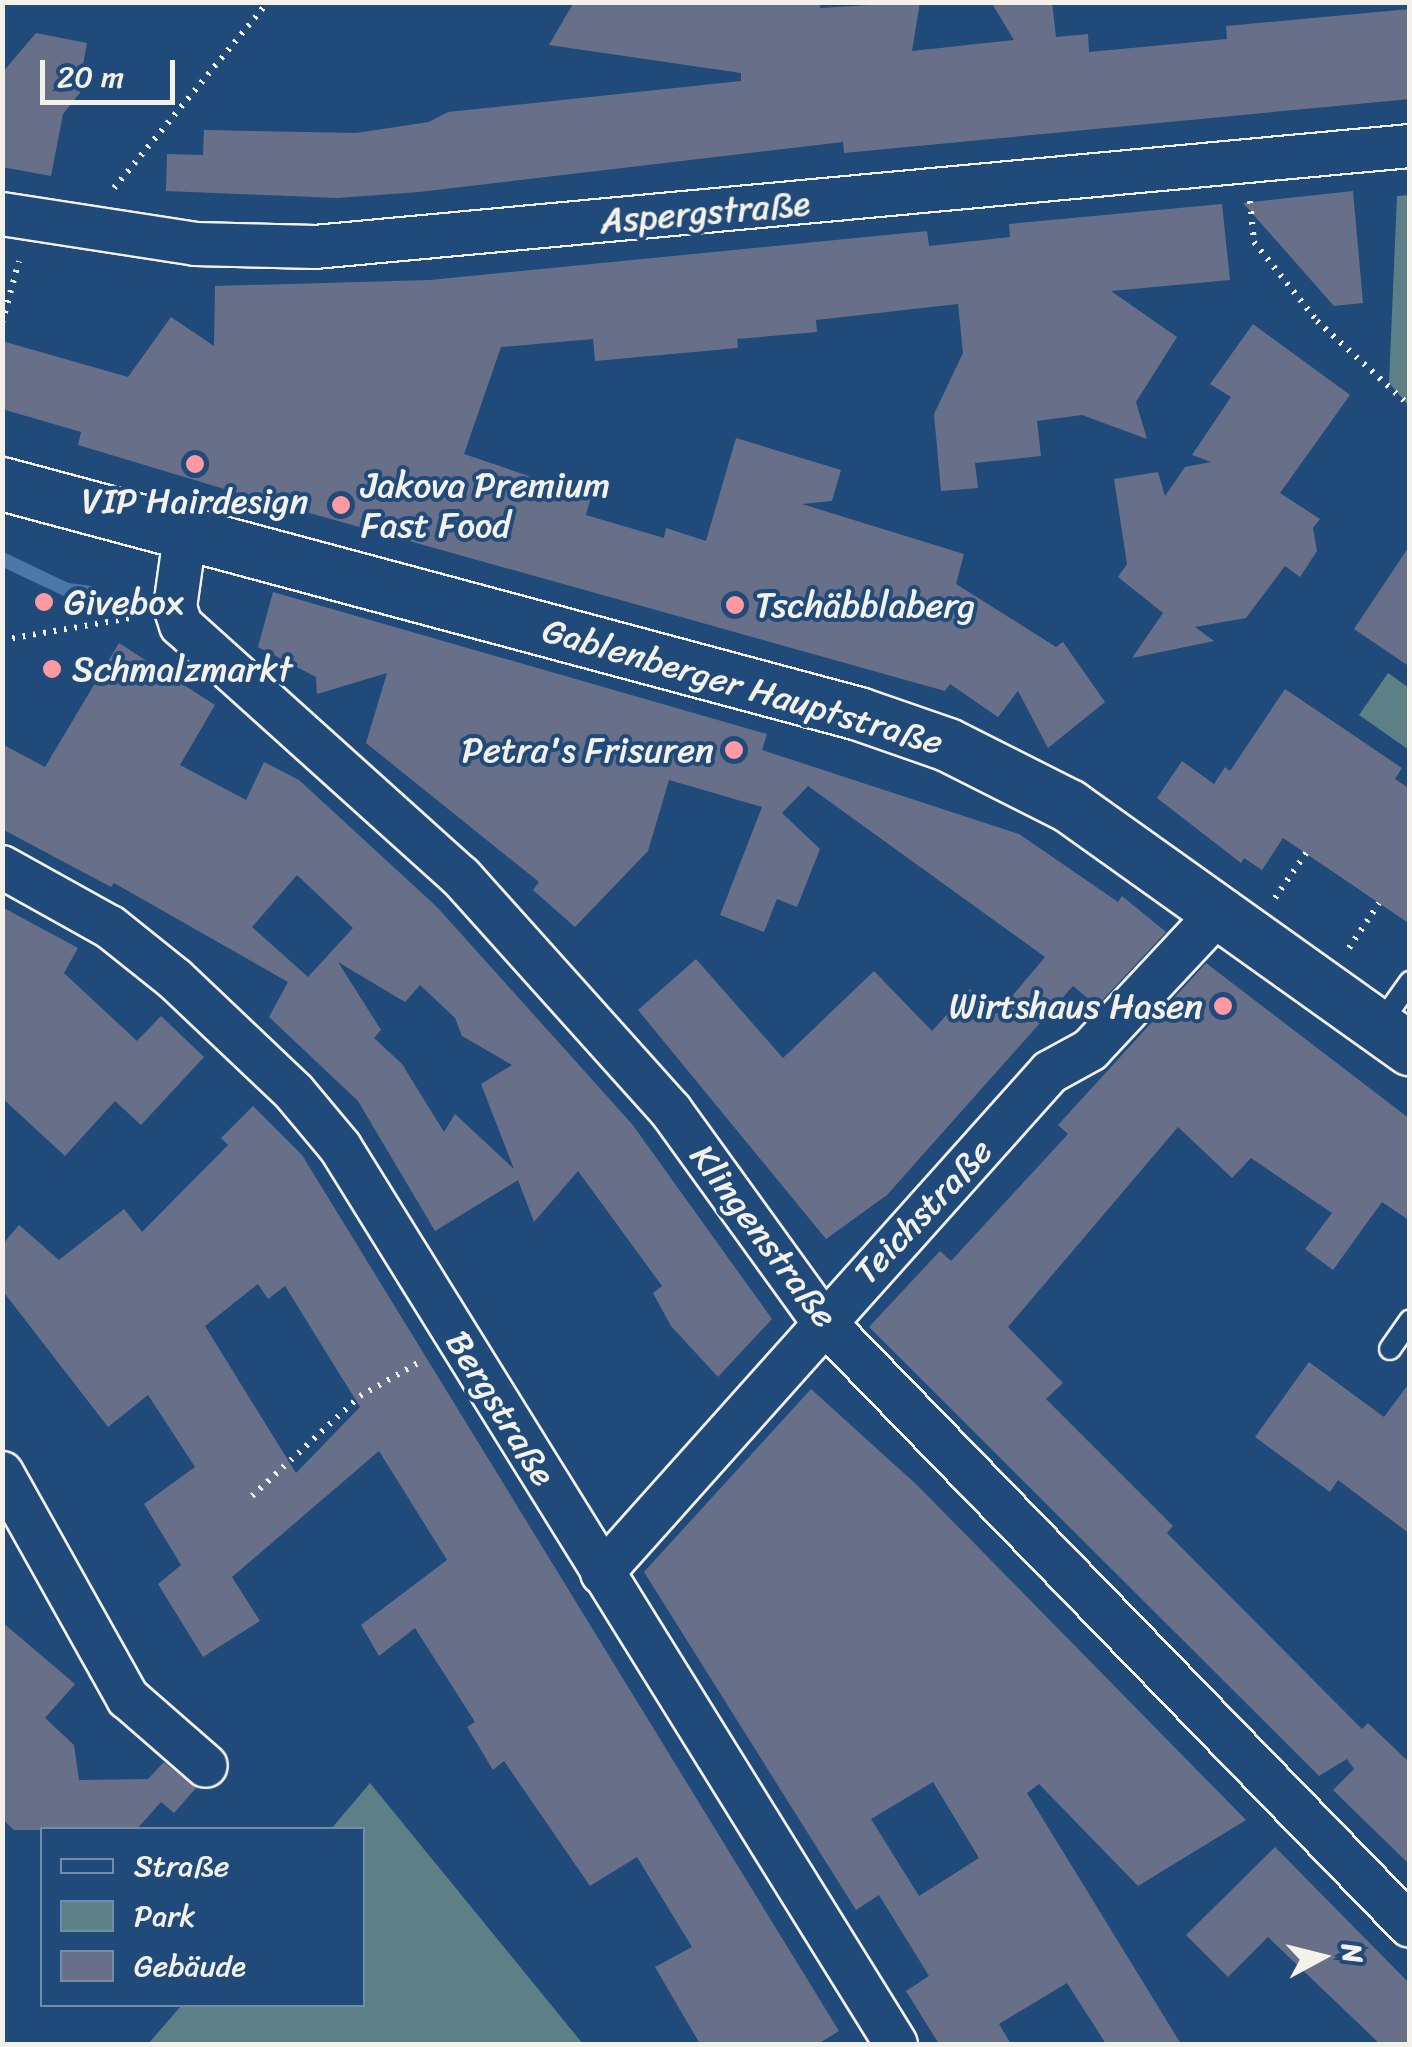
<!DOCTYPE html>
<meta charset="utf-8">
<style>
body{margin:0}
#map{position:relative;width:1412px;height:2047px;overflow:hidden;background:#1f4a7a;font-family:Sriracha,sans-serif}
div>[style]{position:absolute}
.green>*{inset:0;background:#5c8086}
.stream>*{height:14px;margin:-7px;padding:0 7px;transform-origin:7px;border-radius:7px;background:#4b79a7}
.building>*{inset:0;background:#687089}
.path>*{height:6px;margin-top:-3px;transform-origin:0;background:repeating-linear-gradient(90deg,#f4f1e8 0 2.5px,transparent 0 10.5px)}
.roads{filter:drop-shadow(2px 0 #f4f1e8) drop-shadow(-2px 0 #f4f1e8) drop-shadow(0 2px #f4f1e8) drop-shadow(0 -2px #f4f1e8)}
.service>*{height:20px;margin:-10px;padding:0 10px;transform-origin:10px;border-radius:10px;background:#1f4a7a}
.minor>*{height:42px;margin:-21px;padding:0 21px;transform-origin:21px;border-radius:21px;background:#1f4a7a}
.tertiary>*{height:52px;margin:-26px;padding:0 26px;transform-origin:26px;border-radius:26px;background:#1f4a7a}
.dots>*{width:28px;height:28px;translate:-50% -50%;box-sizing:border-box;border:5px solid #1f4a7a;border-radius:50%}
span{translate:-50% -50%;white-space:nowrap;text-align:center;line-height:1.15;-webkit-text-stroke:8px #1f4a7a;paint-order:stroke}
.street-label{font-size:35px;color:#f4f1e8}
.poi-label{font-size:35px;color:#f4f1e8}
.left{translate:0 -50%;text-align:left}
.right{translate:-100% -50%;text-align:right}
.frame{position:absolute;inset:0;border:5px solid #f4f1e8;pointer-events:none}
.legend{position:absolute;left:40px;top:1827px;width:325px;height:180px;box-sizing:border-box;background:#1f4a7a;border:2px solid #748da6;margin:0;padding:12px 18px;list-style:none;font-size:30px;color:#f4f1e8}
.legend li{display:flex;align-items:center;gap:20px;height:50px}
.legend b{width:50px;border:2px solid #748da6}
.north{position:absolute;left:1272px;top:1907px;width:100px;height:100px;-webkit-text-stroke:8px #1f4a7a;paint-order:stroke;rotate:83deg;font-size:28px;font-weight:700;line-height:40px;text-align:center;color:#f4f1e8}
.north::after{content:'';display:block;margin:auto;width:35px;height:45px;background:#f4f1e8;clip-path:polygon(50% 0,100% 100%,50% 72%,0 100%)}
.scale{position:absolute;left:40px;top:60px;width:135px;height:45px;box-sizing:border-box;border:5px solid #f4f1e8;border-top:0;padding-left:12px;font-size:30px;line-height:35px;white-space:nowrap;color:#f4f1e8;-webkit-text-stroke:8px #1f4a7a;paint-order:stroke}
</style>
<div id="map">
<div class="green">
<div style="clip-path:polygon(1409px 195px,1410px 195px,1409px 406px,1389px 383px,1397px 196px)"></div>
<div style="clip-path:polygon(1388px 673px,1409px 688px,1409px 750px,1359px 715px)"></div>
<div style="clip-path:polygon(370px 1783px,583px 2044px,148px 2044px,182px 2005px,362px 2004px,362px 1830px,331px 1829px)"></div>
</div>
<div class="stream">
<div style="left:2px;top:559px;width:72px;rotate:25.5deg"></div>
<div style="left:67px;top:590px;width:23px;rotate:7deg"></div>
</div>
<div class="building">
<div style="clip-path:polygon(574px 2px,821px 2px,820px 8px,920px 2px,912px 51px,1014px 40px,991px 2px,1052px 2px,1056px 37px,1088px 34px,1089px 52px,1227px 39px,1226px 26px,1410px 9px,1410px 99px,844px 153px,843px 142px,419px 192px,337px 198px,166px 191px,167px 154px,203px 155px,204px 130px,356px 133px,429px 122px,448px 112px,741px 81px,741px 73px,549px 45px)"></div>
<div style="clip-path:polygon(36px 33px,87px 43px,82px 71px,95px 74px,63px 114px,51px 176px,2px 167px,2px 73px)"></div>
<div style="clip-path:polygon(1353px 191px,1363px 303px,1334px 306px,1243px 203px)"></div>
<div style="clip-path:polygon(1222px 204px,1230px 280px,1111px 291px,1177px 337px,1136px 402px,1147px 439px,1082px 415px,1037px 421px,1041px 456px,975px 463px,978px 488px,941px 491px,934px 414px,963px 353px,958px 304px,816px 320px,817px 332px,737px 339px,738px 348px,595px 361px,593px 339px,501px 347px,464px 454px,591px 497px,586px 515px,664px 538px,666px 528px,706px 541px,736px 438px,841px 470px,832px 501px,802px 504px,964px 554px,956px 584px,1056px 647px,1063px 642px,1105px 702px,1048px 748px,1018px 691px,998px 717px,950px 684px,945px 691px,231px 491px,78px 445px,81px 432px,2px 409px,2px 341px,128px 377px,171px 317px,214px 346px,215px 286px,430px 280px,927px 231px,929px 246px,1010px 237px,1009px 224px)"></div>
<div style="clip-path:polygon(1253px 324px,1350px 395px,1280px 493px,1320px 519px,1313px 528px,1317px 551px,1300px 577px,1285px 566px,1246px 618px,1195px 627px,1214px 641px,1132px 658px,1163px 613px,1118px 577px,1127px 564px,1114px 479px,1158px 472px,1165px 496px,1185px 467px,1211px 462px,1192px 455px,1231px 397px,1210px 384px)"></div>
<div style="clip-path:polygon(1410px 545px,1410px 667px,1354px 629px)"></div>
<div style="clip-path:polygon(273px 592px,767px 734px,762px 750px,1019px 834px,1118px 902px,1122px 896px,1166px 932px,1097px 1006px,1073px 986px,887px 1195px,826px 1239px,638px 1010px,696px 959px,783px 1058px,874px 971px,932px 1031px,970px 989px,997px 1014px,1045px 957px,808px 786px,782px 813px,820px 849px,797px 907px,777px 899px,764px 932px,720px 915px,762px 807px,669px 780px,648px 851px,575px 927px,533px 890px,539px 882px,366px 743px,387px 673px,317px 694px,316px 677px,258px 647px)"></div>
<div style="clip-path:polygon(evenodd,119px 643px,215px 705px,180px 765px,246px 800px,264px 762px,299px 780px,437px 907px,632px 1124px,772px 1319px,718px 1377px,671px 1326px,653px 1293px,662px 1286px,578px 1171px,534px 1222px,518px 1180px,435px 1231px,358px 1101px,269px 1017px,288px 982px,114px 883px,111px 887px,2px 829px,2px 744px,45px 767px,119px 643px,297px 875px,353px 928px,308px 977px,252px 927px,297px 875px,119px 643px,338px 962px,405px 1002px,420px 985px,455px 1018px,462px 1036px,512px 1065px,481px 1084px,514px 1169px,455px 1114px,444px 1132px,402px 1064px,374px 1038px,381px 1030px,338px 962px)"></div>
<div style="clip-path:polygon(1285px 689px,1402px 768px,1395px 779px,1410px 789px,1410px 924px,1283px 838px,1262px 870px,1244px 858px,1241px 863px,1157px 798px,1182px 761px,1214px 784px,1225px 767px,1230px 771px)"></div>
<div style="clip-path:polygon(2px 907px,78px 948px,64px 973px,137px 1041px,161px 1016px,204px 1057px,141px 1125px,115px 1101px,65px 1156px,2px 1098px)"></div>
<div style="clip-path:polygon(1206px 963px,1410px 1119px,1410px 1221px,1382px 1202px,1333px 1270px,1305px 1249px,1332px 1213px,1251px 1158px,1232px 1178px,1178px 1127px,1008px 1327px,1063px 1383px,1046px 1399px,1173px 1526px,1167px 1533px,1362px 1729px,1368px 1723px,1410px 1763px,1410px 1865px,1333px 1790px,1354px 1769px,1347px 1759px,1319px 1776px,869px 1327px,940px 1251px,951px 1261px,1068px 1134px,1058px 1125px)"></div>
<div style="clip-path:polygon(evenodd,253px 1106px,302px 1155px,839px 2031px,818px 2044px,700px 2044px,655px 1967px,692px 1947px,637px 1857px,590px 1886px,504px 1761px,493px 1770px,467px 1727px,475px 1722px,415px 1628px,379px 1656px,361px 1625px,447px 1560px,379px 1451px,232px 1577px,260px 1621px,203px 1657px,158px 1584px,181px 1565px,144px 1504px,195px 1467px,148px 1395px,108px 1427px,2px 1290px,2px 1245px,19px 1225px,59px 1260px,124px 1209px,142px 1232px,228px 1145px,221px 1138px,253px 1106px,258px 1284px,268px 1299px,285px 1286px,360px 1407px,296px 1473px,205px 1326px,258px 1284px)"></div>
<div style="clip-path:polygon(1309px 1362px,1384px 1417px,1410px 1382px,1410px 1534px,1338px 1480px,1330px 1492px,1255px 1437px)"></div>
<div style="clip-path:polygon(evenodd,811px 1389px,918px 1486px,1246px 1820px,1138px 1886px,1039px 1784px,1027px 1793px,1181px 2044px,1106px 2044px,1067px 1983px,999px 2024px,1011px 2044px,939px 2044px,906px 1991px,929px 1976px,879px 1895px,856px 1910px,644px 1572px,811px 1389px,933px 1782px,979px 1858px,919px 1896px,871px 1819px,933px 1782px)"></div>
<div style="clip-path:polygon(2px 1622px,75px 1684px,45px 1718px,74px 1745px,79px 1780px,148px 1779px,164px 1762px,196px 1788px,174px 1813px,161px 1802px,136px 1830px,14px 1830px,2px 1819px)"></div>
<div style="clip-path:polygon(1275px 1847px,1410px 1984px,1410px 2044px,1380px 2044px,1268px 1937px,1228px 1977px,1186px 1935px)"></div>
</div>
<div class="path">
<div style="left:114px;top:188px;width:241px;rotate:-50.4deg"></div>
<div style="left:1250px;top:201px;width:41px;rotate:84.4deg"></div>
<div style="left:1254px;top:242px;width:101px;rotate:51.4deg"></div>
<div style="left:1317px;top:321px;width:126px;rotate:42.4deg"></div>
<div style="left:2px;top:323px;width:64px;rotate:-74.7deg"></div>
<div style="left:2px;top:640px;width:136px;rotate:-9.7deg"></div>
<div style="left:1275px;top:898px;width:55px;rotate:-55.4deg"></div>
<div style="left:1349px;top:948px;width:54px;rotate:-56.3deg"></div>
<div style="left:252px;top:1496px;width:147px;rotate:-42.8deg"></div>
<div style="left:360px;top:1396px;width:73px;rotate:-29.7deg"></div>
</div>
<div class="roads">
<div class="service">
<div style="left:1380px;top:1024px;width:52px;rotate:-54.5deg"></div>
<div style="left:1390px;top:1349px;width:35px;rotate:-55deg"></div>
</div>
<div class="minor">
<div style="left:2px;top:214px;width:195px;rotate:8.8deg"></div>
<div style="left:195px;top:244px;width:120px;rotate:1.4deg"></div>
<div style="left:315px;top:247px;width:1100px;rotate:-5.27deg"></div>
<div style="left:186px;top:529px;width:79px;rotate:98deg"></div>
<div style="left:175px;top:607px;width:19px;rotate:72deg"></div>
<div style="left:181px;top:625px;width:377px;rotate:42deg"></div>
<div style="left:461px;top:877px;width:314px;rotate:48.1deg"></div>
<div style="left:671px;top:1111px;width:258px;rotate:54.2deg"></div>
<div style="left:822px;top:1320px;width:844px;rotate:45.86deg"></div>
<div style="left:2px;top:867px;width:124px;rotate:29.1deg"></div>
<div style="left:110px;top:927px;width:83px;rotate:38.7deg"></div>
<div style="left:175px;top:979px;width:164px;rotate:43.5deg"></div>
<div style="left:294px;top:1092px;width:72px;rotate:50.1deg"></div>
<div style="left:340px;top:1147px;width:1055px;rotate:58.21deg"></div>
<div style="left:2px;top:1473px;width:258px;rotate:60.8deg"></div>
<div style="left:128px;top:1698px;width:103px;rotate:41.1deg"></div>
<div style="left:602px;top:1573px;width:672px;rotate:-48.2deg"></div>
<div style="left:1050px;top:1072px;width:46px;rotate:-28.8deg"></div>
<div style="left:1090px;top:1050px;width:190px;rotate:-46.9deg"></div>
</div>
<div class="tertiary">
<div style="left:2px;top:484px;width:887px;rotate:15.02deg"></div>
<div style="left:859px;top:714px;width:94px;rotate:19.2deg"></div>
<div style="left:948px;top:745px;width:136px;rotate:26.8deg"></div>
<div style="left:1069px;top:806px;width:419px;rotate:35.5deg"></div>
</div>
</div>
<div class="dots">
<div style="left:195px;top:464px;background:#ff9aa2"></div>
<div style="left:341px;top:505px;background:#ff9aa2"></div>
<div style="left:44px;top:602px;background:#ff9aa2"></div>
<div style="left:735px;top:605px;background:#ff9aa2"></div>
<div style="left:52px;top:669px;background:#ff9aa2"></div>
<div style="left:734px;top:750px;background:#ff9aa2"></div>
<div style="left:1223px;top:1006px;background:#ff9aa2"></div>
</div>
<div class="street-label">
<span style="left:705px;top:212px;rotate:-5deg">Aspergstraße</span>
<span style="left:743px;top:686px;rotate:16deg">Gablenberger Hauptstraße</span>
<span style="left:923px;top:1211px;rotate:-47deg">Teichstraße</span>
<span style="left:764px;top:1236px;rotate:53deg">Klingenstraße</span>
<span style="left:501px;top:1408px;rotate:58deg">Bergstraße</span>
</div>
<div class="poi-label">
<span class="left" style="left:361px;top:505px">Jakova Premium<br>Fast Food</span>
<span style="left:195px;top:501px">VIP Hairdesign</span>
<span class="left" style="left:64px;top:602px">Givebox</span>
<span class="left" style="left:755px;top:605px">Tschäbblaberg</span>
<span class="left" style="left:72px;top:669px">Schmalzmarkt</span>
<span class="right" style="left:714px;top:750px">Petra's Frisuren</span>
<span class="right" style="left:1203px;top:1006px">Wirtshaus Hasen</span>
</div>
<div class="frame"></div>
<ul class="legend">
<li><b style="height:12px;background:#1f4a7a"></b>Straße</li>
<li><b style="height:28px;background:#5c8086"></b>Park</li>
<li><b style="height:28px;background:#687089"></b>Gebäude</li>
</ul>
<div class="north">N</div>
<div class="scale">20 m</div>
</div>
